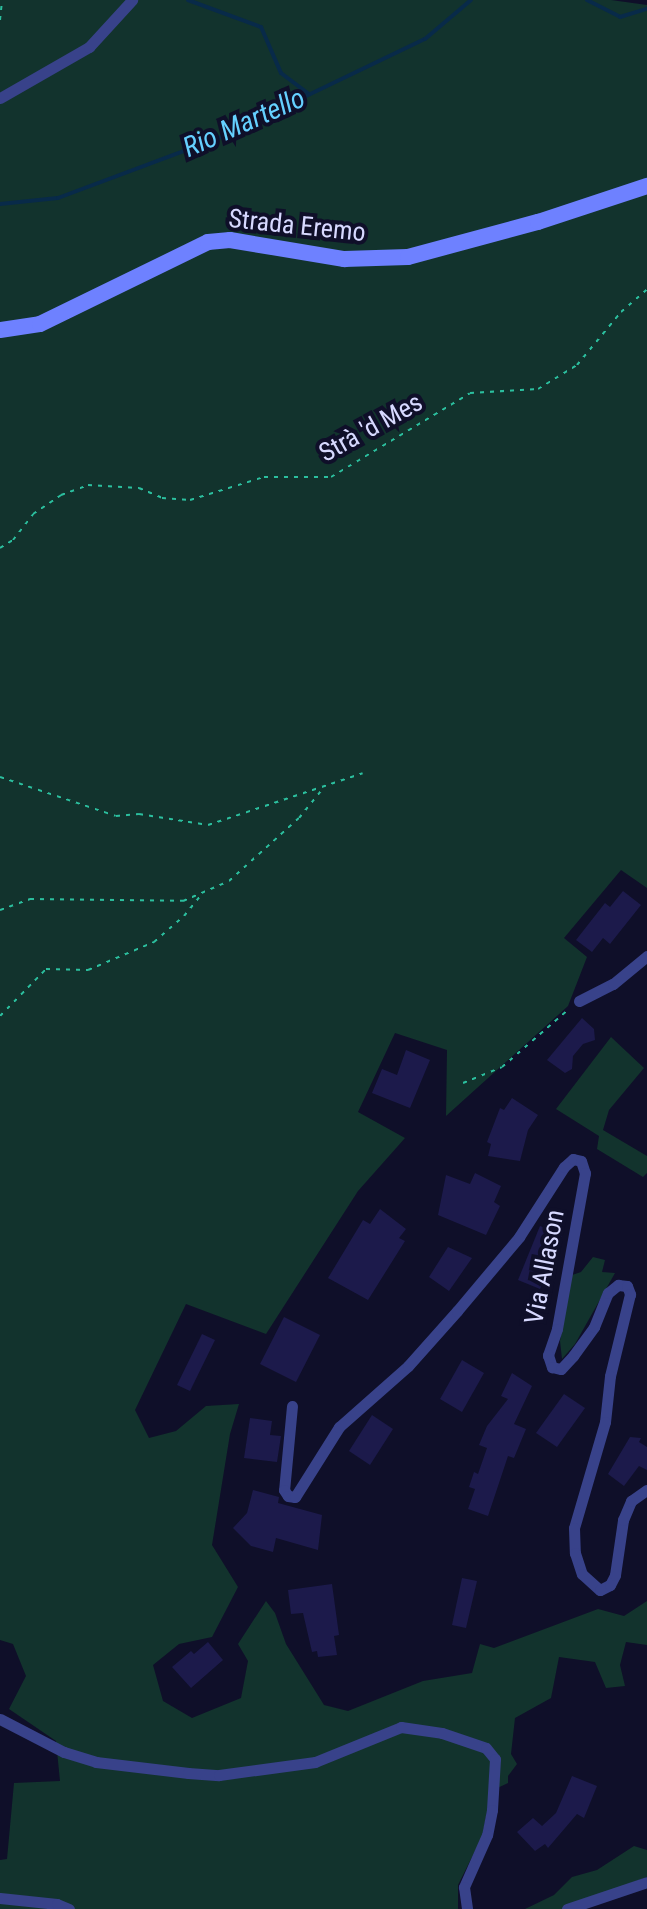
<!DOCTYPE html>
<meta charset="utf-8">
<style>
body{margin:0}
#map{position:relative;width:647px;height:1909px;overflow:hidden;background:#0f0f29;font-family:"Roboto Condensed",sans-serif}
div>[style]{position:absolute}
.green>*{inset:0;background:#12332d}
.stream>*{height:4px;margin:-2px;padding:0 2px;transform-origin:2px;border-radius:2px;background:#082a49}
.building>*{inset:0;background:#1c1a4b}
.path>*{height:2px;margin-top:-1px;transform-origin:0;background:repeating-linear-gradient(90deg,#2bbf9e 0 4px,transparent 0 10px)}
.street>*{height:11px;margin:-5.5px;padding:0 5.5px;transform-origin:5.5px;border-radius:5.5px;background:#38428a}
.secondary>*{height:16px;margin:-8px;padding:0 8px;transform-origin:8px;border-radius:8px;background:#6e81ff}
span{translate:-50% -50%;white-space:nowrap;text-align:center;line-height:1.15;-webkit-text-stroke:8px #0f0f29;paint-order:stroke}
.street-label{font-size:26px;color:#d7d9ff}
.water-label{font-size:28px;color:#65d0ff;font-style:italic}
</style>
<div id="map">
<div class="green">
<div style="clip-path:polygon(0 0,611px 0,647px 5px,647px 888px,621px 870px,564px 938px,587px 957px,568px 1006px,446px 1116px,447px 1050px,395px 1033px,358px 1112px,405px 1138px,358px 1191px,266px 1334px,186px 1304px,135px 1410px,149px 1438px,176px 1431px,206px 1406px,239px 1404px,230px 1434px,212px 1545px,238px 1587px,212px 1637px,179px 1644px,153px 1665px,163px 1701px,192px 1718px,241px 1698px,248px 1661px,238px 1644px,266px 1601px,275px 1613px,286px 1644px,324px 1705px,348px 1711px,423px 1681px,472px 1673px,480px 1644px,494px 1648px,598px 1609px,624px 1616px,647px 1601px,647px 1645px,626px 1642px,620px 1665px,625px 1686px,606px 1688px,595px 1662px,559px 1657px,551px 1698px,515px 1718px,511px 1754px,517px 1764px,508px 1776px,508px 1783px,491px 1791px,482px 1837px,458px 1885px,458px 1909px,0 1909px,0 1860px,7px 1859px,14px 1783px,60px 1781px,56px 1741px,9px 1709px,26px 1676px,13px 1644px,0 1640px)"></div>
<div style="clip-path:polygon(611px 1037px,644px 1068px,609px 1110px,603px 1130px,647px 1156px,647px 1173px,643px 1177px,597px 1149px,599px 1136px,556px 1109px)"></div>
<div style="clip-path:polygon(593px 1257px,605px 1260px,602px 1272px,615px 1273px,575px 1344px,562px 1359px,560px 1341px,572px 1275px,581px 1272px)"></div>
<div style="clip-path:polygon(634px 1846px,647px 1850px,647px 1877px,563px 1909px,525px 1909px,554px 1895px,572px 1877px,597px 1870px)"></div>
</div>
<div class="stream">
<div style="left:188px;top:0;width:78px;rotate:20.3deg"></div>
<div style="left:261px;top:27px;width:50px;rotate:66.5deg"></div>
<div style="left:281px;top:73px;width:35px;rotate:37deg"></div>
<div style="left:587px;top:0;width:37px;rotate:27deg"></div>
<div style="left:620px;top:17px;width:28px;rotate:-17deg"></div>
<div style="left:0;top:204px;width:58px;rotate:-5.9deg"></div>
<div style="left:58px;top:198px;width:174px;rotate:-20.5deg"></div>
<div style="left:221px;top:137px;width:226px;rotate:-25.7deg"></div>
<div style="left:425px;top:39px;width:60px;rotate:-40.3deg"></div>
</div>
<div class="building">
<div style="clip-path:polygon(623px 891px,641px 905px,610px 944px,603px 938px,592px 952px,576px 940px,605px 903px,610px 907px)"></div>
<div style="clip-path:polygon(582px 1018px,594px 1029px,595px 1040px,583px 1044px,573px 1056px,572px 1069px,565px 1073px,547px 1060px)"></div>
<div style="clip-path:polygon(406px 1050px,430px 1060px,410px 1108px,372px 1093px,382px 1069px,397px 1075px)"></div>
<div style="clip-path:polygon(512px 1098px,538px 1115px,528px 1130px,520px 1161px,488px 1156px,491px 1144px,487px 1142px,500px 1108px,504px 1110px)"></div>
<div style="clip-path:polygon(475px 1173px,501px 1186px,494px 1202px,500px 1206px,486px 1235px,438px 1215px,446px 1175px,470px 1184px)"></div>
<div style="clip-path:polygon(380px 1209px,406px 1229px,399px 1238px,405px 1241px,368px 1300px,328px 1278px,363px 1220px,370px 1224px)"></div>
<div style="clip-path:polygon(540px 1226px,562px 1235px,540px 1289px,518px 1280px)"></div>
<div style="clip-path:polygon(448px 1247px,472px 1258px,449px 1291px,429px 1277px)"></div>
<div style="clip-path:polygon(284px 1317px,320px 1335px,296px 1382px,260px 1364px)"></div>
<div style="clip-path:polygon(202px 1334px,215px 1340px,190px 1391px,177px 1385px)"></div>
<div style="clip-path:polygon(462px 1360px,484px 1373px,462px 1412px,440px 1399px)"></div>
<div style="clip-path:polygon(512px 1373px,532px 1386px,514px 1424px,526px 1429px,514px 1458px,508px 1456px,488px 1516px,468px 1509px,475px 1489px,469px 1487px,474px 1472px,478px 1474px,487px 1448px,479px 1445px,487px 1426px,508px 1399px,501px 1396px)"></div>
<div style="clip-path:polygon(564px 1394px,585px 1408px,557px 1447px,536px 1433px)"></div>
<div style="clip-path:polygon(372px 1415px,393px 1429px,370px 1465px,349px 1451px)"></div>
<div style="clip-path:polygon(250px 1418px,272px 1421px,270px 1435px,281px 1436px,277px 1462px,244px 1458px)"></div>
<div style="clip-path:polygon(630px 1437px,641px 1438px,639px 1442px,647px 1447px,647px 1470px,639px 1466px,624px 1486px,608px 1474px)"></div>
<div style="clip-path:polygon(253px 1490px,279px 1497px,278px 1503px,322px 1515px,318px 1550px,276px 1538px,273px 1552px,251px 1546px,233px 1528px,247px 1513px)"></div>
<div style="clip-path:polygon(462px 1578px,477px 1581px,466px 1628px,452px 1625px)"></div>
<div style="clip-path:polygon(332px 1584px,339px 1635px,334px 1636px,337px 1655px,318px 1657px,317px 1651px,312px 1652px,303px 1613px,291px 1614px,288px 1590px)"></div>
<div style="clip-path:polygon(208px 1642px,223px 1660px,191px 1688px,172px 1667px,191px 1651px,194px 1654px)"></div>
<div style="clip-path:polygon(572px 1776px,597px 1786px,584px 1818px,577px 1814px,548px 1848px,545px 1844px,535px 1851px,517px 1832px,533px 1818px,542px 1826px,556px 1813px)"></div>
</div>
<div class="path">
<div style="left:0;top:20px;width:20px;rotate:-84deg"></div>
<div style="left:0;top:548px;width:15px;rotate:-32deg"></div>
<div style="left:13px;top:540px;width:33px;rotate:-52deg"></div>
<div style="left:33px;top:514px;width:34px;rotate:-34deg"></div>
<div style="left:61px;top:495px;width:29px;rotate:-20deg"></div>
<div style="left:88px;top:485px;width:51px;rotate:3.4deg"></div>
<div style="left:139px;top:488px;width:25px;rotate:23deg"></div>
<div style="left:162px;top:498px;width:28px;rotate:4deg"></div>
<div style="left:190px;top:500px;width:77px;rotate:-17.3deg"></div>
<div style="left:264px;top:477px;width:67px"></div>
<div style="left:331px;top:477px;width:162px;rotate:-31.1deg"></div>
<div style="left:470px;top:393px;width:68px;rotate:-3.4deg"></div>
<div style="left:538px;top:389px;width:46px;rotate:-31.6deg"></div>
<div style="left:577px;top:365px;width:69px;rotate:-50.3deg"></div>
<div style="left:621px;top:312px;width:35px;rotate:-41deg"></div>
<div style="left:0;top:777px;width:122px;rotate:18.6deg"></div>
<div style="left:116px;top:816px;width:23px;rotate:-5deg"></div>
<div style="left:139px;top:814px;width:70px;rotate:9.1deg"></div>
<div style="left:208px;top:825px;width:163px;rotate:-18.5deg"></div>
<div style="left:0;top:910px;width:32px;rotate:-20deg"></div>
<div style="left:30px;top:899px;width:153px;rotate:0.7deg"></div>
<div style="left:183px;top:901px;width:50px;rotate:-23.5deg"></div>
<div style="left:229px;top:881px;width:94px;rotate:-42deg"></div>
<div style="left:299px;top:818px;width:35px;rotate:-51deg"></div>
<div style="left:0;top:1016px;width:66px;rotate:-45.6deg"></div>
<div style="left:46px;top:969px;width:42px;rotate:1.4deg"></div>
<div style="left:88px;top:970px;width:72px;rotate:-23deg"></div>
<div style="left:154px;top:942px;width:40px;rotate:-41deg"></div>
<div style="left:184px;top:916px;width:27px;rotate:-51deg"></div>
<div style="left:463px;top:1083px;width:42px;rotate:-22.3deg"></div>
<div style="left:502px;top:1067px;width:89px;rotate:-40.9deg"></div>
</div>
<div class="street">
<div style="left:0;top:98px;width:103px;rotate:-29.8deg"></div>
<div style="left:89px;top:47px;width:64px;rotate:-47.5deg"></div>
<div style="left:579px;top:1001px;width:38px;rotate:-27deg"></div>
<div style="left:613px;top:984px;width:44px;rotate:-39.5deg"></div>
<div style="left:292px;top:1406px;width:84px;rotate:95.4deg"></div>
<div style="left:284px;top:1490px;width:7px;rotate:56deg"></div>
<div style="left:288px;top:1496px;width:7px;rotate:8deg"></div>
<div style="left:295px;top:1497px;width:83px;rotate:-57.8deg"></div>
<div style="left:339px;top:1427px;width:92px;rotate:-41.5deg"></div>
<div style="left:408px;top:1366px;width:74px;rotate:-48.3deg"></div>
<div style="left:457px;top:1311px;width:97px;rotate:-50deg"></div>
<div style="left:519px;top:1237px;width:83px;rotate:-57.3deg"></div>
<div style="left:564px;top:1167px;width:12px;rotate:-42deg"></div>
<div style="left:573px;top:1159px;width:8px;rotate:14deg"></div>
<div style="left:581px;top:1161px;width:13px;rotate:72deg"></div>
<div style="left:585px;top:1173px;width:158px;rotate:100.2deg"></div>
<div style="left:557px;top:1329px;width:28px;rotate:109deg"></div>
<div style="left:548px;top:1355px;width:13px;rotate:72deg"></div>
<div style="left:552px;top:1367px;width:9px;rotate:13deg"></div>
<div style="left:561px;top:1369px;width:18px;rotate:-47deg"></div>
<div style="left:573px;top:1356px;width:36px;rotate:-54deg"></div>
<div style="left:594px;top:1327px;width:37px;rotate:-68deg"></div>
<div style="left:608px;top:1293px;width:13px;rotate:-39deg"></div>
<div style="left:618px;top:1285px;width:9px;rotate:6deg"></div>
<div style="left:627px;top:1286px;width:9px;rotate:69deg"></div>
<div style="left:630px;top:1294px;width:84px;rotate:103.7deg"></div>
<div style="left:610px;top:1376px;width:46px;rotate:96.2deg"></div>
<div style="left:605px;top:1422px;width:110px;rotate:106.3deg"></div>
<div style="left:574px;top:1528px;width:25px;rotate:88deg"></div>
<div style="left:575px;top:1553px;width:22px;rotate:72deg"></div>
<div style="left:582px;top:1574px;width:24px;rotate:42deg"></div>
<div style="left:600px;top:1590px;width:11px;rotate:-27deg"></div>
<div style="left:610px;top:1585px;width:11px;rotate:-63deg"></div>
<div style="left:615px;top:1575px;width:56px;rotate:-81.7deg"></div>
<div style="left:623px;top:1520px;width:21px;rotate:-67deg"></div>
<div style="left:631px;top:1501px;width:19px;rotate:-35deg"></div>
<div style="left:0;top:1719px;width:72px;rotate:27.3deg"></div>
<div style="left:64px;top:1752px;width:34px;rotate:17deg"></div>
<div style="left:96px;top:1762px;width:93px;rotate:6.8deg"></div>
<div style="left:188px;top:1773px;width:31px;rotate:4deg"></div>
<div style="left:219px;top:1775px;width:97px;rotate:-7.7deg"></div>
<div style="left:315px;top:1762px;width:93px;rotate:-22.1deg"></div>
<div style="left:401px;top:1727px;width:41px;rotate:8.3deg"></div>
<div style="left:442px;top:1733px;width:46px;rotate:18.8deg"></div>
<div style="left:486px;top:1748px;width:14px;rotate:51deg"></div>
<div style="left:495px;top:1759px;width:51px;rotate:93.4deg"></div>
<div style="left:492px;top:1810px;width:25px;rotate:101deg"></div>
<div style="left:487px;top:1835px;width:57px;rotate:113.9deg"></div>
<div style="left:464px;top:1887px;width:22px;rotate:82deg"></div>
<div style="left:0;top:1898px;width:57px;rotate:6deg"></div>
<div style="left:57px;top:1904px;width:13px;rotate:23deg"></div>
<div style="left:567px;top:1909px;width:84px;rotate:-18.6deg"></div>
</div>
<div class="secondary">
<div style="left:0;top:330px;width:40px;rotate:-8.5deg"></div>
<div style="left:40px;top:324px;width:187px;rotate:-26deg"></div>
<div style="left:208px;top:242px;width:22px;rotate:-5deg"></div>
<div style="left:230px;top:240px;width:116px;rotate:9.5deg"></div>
<div style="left:344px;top:259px;width:64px;rotate:-1.8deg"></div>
<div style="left:408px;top:257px;width:135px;rotate:-15.1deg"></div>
<div style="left:538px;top:222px;width:115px;rotate:-18.3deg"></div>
</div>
<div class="street-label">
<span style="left:297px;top:226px;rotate:6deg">Strada Eremo</span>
<span style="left:371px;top:428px;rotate:-29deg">Strà 'd Mes</span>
<span style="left:545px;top:1267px;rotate:-79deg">Via Allason</span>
</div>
<div class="water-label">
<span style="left:244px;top:123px;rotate:-24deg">Rio Martello</span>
</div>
</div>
